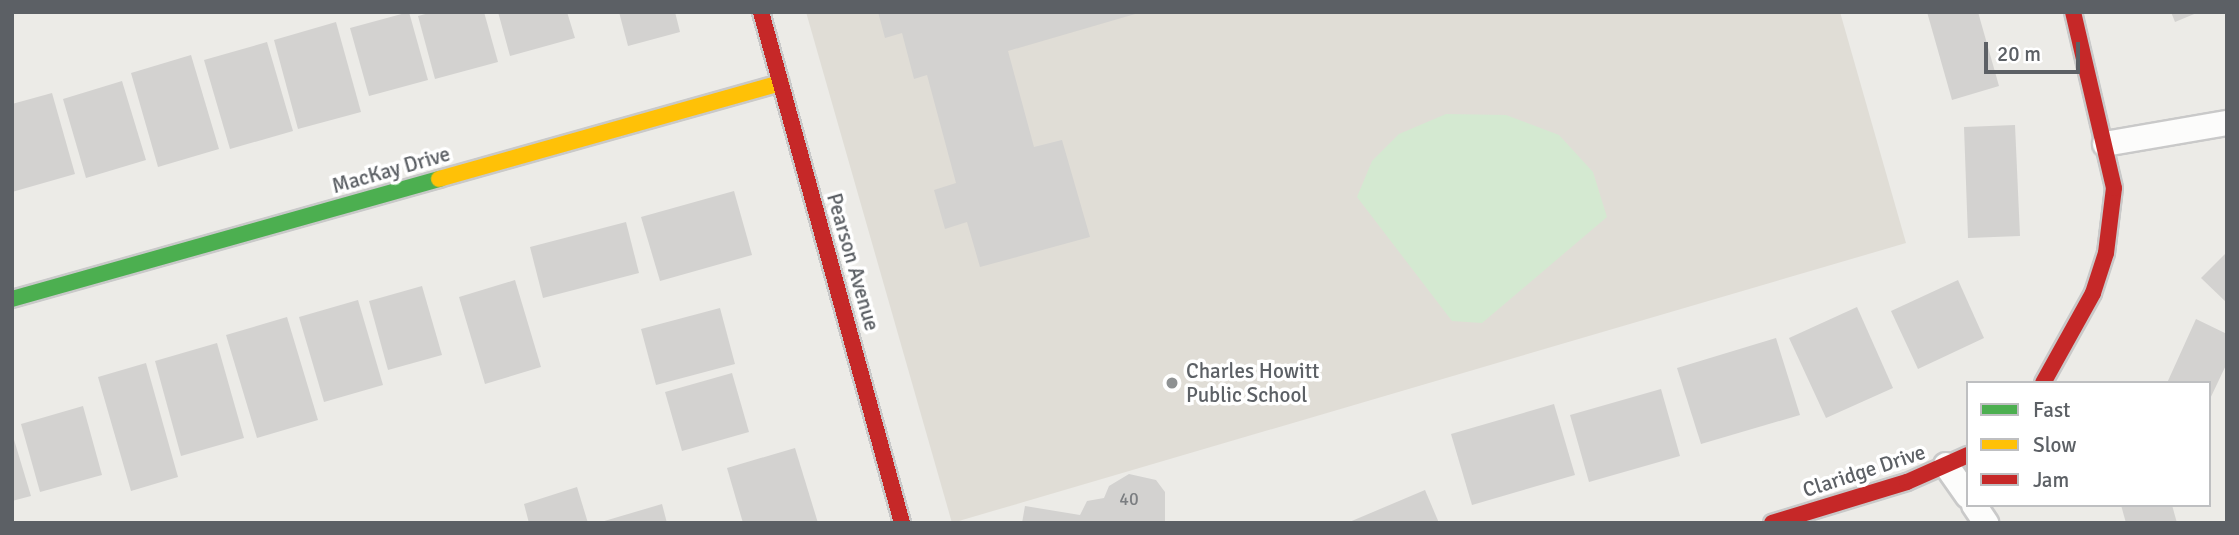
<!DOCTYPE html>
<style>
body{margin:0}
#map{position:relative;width:2239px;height:535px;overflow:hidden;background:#ecebe7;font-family:Signika,sans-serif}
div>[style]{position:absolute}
.education>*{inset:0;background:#e0ddd6}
.green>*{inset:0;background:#d4e9d1}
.building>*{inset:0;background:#d3d2d0}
.roads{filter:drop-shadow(2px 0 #c9c9c9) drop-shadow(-2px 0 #c9c9c9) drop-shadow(0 2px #c9c9c9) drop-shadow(0 -2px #c9c9c9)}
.street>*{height:24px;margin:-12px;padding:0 12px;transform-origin:12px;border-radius:12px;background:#fcfcfb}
.fast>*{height:16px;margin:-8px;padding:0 8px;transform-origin:8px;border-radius:8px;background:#4caf50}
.slow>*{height:16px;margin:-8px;padding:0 8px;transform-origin:8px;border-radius:8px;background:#ffc107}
.jam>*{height:16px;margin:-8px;padding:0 8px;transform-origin:8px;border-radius:8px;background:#c62828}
.dots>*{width:19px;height:19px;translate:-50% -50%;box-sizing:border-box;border:4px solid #fff;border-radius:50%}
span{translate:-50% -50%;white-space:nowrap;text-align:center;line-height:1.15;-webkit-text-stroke:7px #fff;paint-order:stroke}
.number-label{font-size:18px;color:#7b7e81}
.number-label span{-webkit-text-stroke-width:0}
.street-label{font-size:21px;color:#5c6065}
.poi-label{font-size:21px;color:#5c6065}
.left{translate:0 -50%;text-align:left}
.frame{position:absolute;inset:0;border:14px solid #5c6065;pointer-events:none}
.legend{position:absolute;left:1966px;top:381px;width:245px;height:126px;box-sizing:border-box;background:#fff;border:2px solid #bebfc1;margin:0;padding:9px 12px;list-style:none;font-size:21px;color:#5c6065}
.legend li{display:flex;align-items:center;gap:14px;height:35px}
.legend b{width:35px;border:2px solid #bebfc1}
.scale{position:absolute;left:1984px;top:42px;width:96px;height:32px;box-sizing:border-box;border:4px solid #5c6065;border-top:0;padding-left:9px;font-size:21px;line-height:24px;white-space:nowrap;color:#5c6065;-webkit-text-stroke:5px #fff;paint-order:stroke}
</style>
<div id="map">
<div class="education">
<div style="clip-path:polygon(806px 12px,1840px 12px,1906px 243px,952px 523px)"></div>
</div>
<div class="green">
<div style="clip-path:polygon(1446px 114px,1506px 115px,1559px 135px,1593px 172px,1607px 217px,1482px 323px,1452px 321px,1357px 197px,1372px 161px,1399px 134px)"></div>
</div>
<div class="building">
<div style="clip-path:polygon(409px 12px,428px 80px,369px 96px,350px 28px)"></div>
<div style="clip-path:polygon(433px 12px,484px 12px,498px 62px,435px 79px,418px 16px)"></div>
<div style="clip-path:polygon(498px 12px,567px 12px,575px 38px,510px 56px)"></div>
<div style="clip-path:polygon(619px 12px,675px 12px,680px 32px,628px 46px)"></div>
<div style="clip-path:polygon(878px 12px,1142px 12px,1008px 51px,1034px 147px,1062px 140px,1090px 237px,980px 267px,967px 222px,945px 229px,934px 190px,956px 183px,927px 75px,914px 79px,902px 33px,885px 38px)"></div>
<div style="clip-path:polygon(1927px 12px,1978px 12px,1999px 86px,1952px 100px)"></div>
<div style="clip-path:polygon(2171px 12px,2199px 12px,2175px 22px)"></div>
<div style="clip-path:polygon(336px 22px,361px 112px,298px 129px,274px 40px)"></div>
<div style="clip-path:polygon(267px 42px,293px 131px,230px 149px,204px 60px)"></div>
<div style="clip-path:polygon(191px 55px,219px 149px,158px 167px,131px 73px)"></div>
<div style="clip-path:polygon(122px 81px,146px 160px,86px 178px,63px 99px)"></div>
<div style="clip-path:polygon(52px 93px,75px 174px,12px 192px,12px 104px)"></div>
<div style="clip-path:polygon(2015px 125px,2020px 236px,1968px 238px,1964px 127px)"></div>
<div style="clip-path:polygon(734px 191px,752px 255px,660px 281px,641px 217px)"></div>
<div style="clip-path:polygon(626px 222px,639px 273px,543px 298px,530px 247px)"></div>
<div style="clip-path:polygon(2227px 252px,2227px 303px,2201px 278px)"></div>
<div style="clip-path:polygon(515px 280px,541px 367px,485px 384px,459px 297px)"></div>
<div style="clip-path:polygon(1958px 280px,1984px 338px,1918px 369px,1891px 311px)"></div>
<div style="clip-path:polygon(422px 286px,442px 355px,388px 370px,369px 301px)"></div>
<div style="clip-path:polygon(358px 300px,383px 385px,324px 402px,299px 317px)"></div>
<div style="clip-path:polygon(1857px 307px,1893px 388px,1826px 418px,1789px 338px)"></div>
<div style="clip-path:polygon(720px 308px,735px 364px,656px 385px,641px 329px)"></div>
<div style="clip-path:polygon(287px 317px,318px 420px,257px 438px,226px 335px)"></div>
<div style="clip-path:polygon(2196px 319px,2227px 334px,2227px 363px,2209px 401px,2209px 383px,2167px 383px)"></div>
<div style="clip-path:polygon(1776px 338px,1800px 415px,1701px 444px,1677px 368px)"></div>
<div style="clip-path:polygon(217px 343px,244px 438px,181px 456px,155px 361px)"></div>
<div style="clip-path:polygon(146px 363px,178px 477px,131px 491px,98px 377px)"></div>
<div style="clip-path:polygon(732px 373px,749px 432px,682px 451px,665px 392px)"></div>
<div style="clip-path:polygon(1661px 389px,1680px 456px,1589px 482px,1570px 415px)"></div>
<div style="clip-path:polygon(1554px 404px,1575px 475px,1472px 505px,1451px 434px)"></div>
<div style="clip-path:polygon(83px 406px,102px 475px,40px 492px,21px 424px)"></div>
<div style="clip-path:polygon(12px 433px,31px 496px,12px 501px)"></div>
<div style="clip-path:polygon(795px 448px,818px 523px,743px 523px,727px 468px)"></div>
<div style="clip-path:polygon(1129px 474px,1156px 480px,1165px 492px,1165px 523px,1022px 523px,1025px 506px,1080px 515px,1087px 501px,1104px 498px,1109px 486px)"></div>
<div style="clip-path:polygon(577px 487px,588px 523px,529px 523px,524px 504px)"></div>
<div style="clip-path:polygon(1425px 490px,1439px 523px,1347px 523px)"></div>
<div style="clip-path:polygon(662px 504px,667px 523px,601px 523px,601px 522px)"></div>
<div style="clip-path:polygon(2121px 505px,2172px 505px,2177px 523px,2126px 523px)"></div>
</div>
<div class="roads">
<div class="street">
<div style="left:2105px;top:144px;width:124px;rotate:-9.8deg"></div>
<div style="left:1946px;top:465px;width:38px;rotate:55deg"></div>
<div style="left:1974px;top:505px;width:22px;rotate:56deg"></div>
</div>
<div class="fast">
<div style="left:12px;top:299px;width:444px;rotate:-15.7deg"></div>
</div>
<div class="slow">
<div style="left:439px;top:179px;width:355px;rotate:-15.7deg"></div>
</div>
<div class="jam">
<div style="left:761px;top:12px;width:530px;rotate:74.57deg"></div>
<div style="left:2043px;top:383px;width:103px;rotate:-60.9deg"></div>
<div style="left:2093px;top:293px;width:42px;rotate:-72deg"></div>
<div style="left:2106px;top:253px;width:65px;rotate:-83deg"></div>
<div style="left:2114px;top:188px;width:181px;rotate:-103.1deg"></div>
<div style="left:1772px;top:523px;width:141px;rotate:-16.9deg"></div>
<div style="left:1907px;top:482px;width:67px;rotate:-23.9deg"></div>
</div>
</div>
<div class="dots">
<div style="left:1172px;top:383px;background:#8e9192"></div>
</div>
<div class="number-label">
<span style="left:1129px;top:499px">40</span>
</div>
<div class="street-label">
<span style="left:391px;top:170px;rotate:-16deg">MacKay Drive</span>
<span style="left:853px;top:262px;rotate:74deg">Pearson Avenue</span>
<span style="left:1864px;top:471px;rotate:-18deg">Claridge Drive</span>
</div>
<div class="poi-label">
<span class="left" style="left:1186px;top:383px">Charles Howitt<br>Public School</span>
</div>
<div class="frame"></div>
<ul class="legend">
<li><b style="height:9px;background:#4caf50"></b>Fast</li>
<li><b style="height:9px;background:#ffc107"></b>Slow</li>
<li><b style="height:9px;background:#c62828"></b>Jam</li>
</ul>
<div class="scale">20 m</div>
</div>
